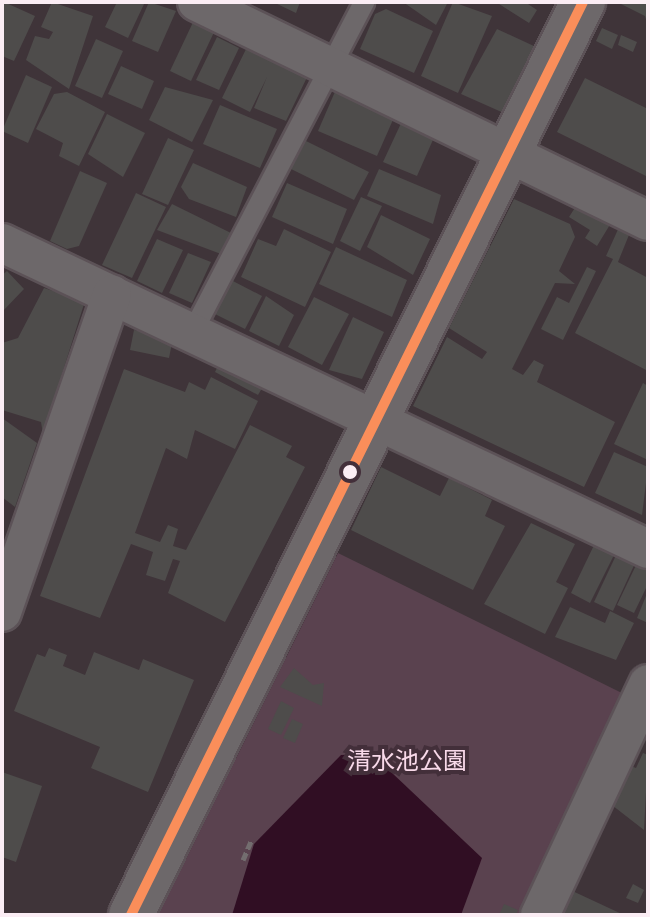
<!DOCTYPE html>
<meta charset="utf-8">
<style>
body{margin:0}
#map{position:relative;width:650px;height:917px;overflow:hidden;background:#3f3439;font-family:Helvetica,"Noto Sans JP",sans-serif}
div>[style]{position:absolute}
.green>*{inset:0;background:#5a424f}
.water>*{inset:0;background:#300e23}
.building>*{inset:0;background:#4e4c4b}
.path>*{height:5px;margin-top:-2.5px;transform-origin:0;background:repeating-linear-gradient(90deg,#736d6f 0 8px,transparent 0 12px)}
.roads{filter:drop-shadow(2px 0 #5c5257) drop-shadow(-2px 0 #5c5257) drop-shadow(0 2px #5c5257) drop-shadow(0 -2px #5c5257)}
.service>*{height:20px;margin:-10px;padding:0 10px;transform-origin:10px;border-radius:10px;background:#6d686a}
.minor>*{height:38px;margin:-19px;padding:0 19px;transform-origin:19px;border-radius:19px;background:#6d686a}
.tertiary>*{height:44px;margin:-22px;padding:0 22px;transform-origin:22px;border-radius:22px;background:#6d686a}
.bus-1>*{height:10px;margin:-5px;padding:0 5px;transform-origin:5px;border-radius:5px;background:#fa8e5a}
.dots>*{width:22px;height:22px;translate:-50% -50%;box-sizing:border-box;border:4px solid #432f3a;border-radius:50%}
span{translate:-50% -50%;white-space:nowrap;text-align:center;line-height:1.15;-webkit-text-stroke:8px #432f3a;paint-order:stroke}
.park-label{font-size:24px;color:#f9daea}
.frame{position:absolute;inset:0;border:4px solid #fbedf4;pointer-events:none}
</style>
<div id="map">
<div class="green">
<div style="clip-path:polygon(338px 553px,632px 698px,532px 915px,158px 915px)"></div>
</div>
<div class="water">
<div style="clip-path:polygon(372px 754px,482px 858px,461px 915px,232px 915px,254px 844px,341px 755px)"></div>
</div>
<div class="building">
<div style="clip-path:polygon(4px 2px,35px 16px,14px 61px,2px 56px)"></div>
<div style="clip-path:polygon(52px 2px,93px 16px,69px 89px,26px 60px,35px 36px,49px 39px,53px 32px,41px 27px)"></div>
<div style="clip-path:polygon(117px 2px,145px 2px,128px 38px,105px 27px)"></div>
<div style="clip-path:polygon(149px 2px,176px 11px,158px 52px,132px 41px)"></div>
<div style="clip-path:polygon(273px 2px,300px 2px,296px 13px)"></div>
<div style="clip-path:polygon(403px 2px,448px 2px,436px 25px)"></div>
<div style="clip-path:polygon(453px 2px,492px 16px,458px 93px,421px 76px)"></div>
<div style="clip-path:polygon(496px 2px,525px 2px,537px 10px,529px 23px)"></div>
<div style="clip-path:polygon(617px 2px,648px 2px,648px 26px,645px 16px)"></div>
<div style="clip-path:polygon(386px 9px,433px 31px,414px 73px,360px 49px,375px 14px)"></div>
<div style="clip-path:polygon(195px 18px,216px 28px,191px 81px,170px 71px)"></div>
<div style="clip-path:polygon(602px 28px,618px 35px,612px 49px,596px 41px)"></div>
<div style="clip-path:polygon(497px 29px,536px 47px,506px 114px,461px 94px)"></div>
<div style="clip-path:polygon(621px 35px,637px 42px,633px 52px,618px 45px)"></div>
<div style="clip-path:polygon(217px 37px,239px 48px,219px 90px,196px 80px)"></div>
<div style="clip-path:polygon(96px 39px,123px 51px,102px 98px,75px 86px)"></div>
<div style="clip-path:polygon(249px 43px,310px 71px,286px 121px,254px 108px,267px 77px,250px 112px,222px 98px)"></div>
<div style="clip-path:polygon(121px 66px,154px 81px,142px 109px,108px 94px)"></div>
<div style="clip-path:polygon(26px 75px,52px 87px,28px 143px,2px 131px)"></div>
<div style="clip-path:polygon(585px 78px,648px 109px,648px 177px,557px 132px)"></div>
<div style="clip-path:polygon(165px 87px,213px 100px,192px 142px,149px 120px)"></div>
<div style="clip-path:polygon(337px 87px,396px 113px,377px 156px,318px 131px)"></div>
<div style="clip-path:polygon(67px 92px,105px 112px,79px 166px,59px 156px,63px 143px,36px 129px,54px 94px)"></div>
<div style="clip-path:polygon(220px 105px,277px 129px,260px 168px,203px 144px)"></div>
<div style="clip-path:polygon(107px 114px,145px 133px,123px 177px,88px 154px)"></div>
<div style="clip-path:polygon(403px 119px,436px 133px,417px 176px,383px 162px)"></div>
<div style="clip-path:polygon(168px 138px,194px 150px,168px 205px,142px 194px)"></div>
<div style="clip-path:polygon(306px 141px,369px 172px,354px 200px,291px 169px)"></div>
<div style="clip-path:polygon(193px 163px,247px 187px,236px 217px,189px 199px,181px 187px)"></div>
<div style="clip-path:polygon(379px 169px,441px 195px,433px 224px,367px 196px)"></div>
<div style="clip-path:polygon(80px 171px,107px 183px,79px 246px,67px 249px,50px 241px)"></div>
<div style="clip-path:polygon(287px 183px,347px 209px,333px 244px,272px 217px)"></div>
<div style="clip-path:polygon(136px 193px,166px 207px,132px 278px,102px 265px)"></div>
<div style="clip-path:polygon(361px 197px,382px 206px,360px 251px,340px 241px)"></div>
<div style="clip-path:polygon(514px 199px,570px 224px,575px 237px,559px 271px,575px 284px,555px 283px,512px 369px,523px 375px,534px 360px,544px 365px,537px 382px,615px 422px,584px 487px,413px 406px,447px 337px,482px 359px,487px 352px,449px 328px)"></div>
<div style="clip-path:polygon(578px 203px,611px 223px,597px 246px,585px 238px,590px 230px,569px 217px)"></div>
<div style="clip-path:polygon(172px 204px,231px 233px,221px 254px,157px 230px)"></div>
<div style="clip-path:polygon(381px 215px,430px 239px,413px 275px,367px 247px)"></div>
<div style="clip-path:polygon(620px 225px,631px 230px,618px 262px,648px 278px,648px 371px,575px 333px,613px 259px,606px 256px)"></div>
<div style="clip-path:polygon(284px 229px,331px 252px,305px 307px,241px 277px,258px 239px,276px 246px)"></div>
<div style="clip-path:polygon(157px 239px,183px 250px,162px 293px,137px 281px)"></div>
<div style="clip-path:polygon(336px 247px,407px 280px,392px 317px,319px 284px)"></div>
<div style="clip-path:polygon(188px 253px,211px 262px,192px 303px,169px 293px)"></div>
<div style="clip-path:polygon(587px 267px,596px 271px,563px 340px,541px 329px,557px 297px,569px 303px)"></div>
<div style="clip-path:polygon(7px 271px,24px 289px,2px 312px,2px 275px)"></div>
<div style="clip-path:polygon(231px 280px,262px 296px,245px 329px,215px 314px)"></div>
<div style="clip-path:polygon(44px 288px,85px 301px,43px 434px,41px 422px,2px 410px,2px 343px,18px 338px)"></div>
<div style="clip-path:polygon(266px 296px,294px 315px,279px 346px,249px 331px)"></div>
<div style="clip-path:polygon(314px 297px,349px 314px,322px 365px,288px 347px)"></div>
<div style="clip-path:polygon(353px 317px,384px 332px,362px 379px,329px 370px)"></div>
<div style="clip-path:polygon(134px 330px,173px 338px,169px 358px,130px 350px)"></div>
<div style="clip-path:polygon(221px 360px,265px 383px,258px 395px,215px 372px)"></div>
<div style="clip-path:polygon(124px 369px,185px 392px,189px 382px,205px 390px,211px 377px,258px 401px,235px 449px,195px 430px,187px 459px,166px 448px,135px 533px,160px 542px,168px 525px,178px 529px,173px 546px,186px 550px,250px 425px,292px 446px,286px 457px,305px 467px,225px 622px,168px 593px,180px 561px,173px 559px,165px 581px,146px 575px,153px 552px,131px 544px,100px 618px,40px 596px)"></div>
<div style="clip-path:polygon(643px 383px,648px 386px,648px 460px,614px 444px)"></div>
<div style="clip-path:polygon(2px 418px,37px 443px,15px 507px,2px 497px)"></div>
<div style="clip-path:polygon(614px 452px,648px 467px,642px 515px,595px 493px)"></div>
<div style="clip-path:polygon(381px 467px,440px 496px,449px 478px,492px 500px,485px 516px,505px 526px,473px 590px,351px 530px)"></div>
<div style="clip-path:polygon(531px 523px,575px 544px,556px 582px,568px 588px,545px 634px,484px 604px)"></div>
<div style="clip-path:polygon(596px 541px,616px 551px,590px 603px,571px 593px)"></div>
<div style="clip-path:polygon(618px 551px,637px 559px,613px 611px,594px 602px)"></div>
<div style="clip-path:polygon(638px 561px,648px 565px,648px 584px,634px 613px,617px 605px)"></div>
<div style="clip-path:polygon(648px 591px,648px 623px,637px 618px)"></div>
<div style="clip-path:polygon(570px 607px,605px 623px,610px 611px,634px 623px,616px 660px,555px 637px)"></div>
<div style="clip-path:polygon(49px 648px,67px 655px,63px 666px,85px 675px,94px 652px,139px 670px,143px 659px,194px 680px,148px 792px,91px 768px,100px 747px,14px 711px,37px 654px,45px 657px)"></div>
<div style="clip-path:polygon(294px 668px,313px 685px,324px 683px,322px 706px,280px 687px)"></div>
<div style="clip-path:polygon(281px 701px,294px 708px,281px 735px,268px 729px)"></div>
<div style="clip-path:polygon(292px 719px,303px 724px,295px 743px,283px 738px)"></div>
<div style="clip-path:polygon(643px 753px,648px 755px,644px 830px,608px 802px,626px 764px,636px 768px)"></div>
<div style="clip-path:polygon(2px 772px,42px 786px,16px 862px,2px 857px)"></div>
<div style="clip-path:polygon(633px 884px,644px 890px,638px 903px,626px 898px)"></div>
<div style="clip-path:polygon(566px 888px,624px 915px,553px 915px)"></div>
<div style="clip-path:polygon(504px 904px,518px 910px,516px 915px,499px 915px)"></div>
</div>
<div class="path">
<div style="left:243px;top:860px;width:21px;rotate:-67deg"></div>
</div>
<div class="roads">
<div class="service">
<div style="left:192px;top:333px;width:373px;rotate:-62.5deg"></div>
</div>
<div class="minor">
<div style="left:197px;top:2px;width:501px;rotate:25.9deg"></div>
<div style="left:2px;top:243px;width:715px;rotate:25.35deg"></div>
<div style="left:2px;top:612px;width:336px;rotate:-70.9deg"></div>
<div style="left:540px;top:915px;width:255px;rotate:-64.9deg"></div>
</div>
<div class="tertiary">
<div style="left:131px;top:915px;width:1019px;rotate:-63.66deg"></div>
</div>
</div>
<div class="bus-1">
<div style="left:131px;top:915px;width:1019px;rotate:-63.66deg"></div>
</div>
<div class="dots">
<div style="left:350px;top:472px;background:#fbedf4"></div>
</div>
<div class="park-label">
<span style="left:407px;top:761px">清水池公園</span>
</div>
<div class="frame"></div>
</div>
